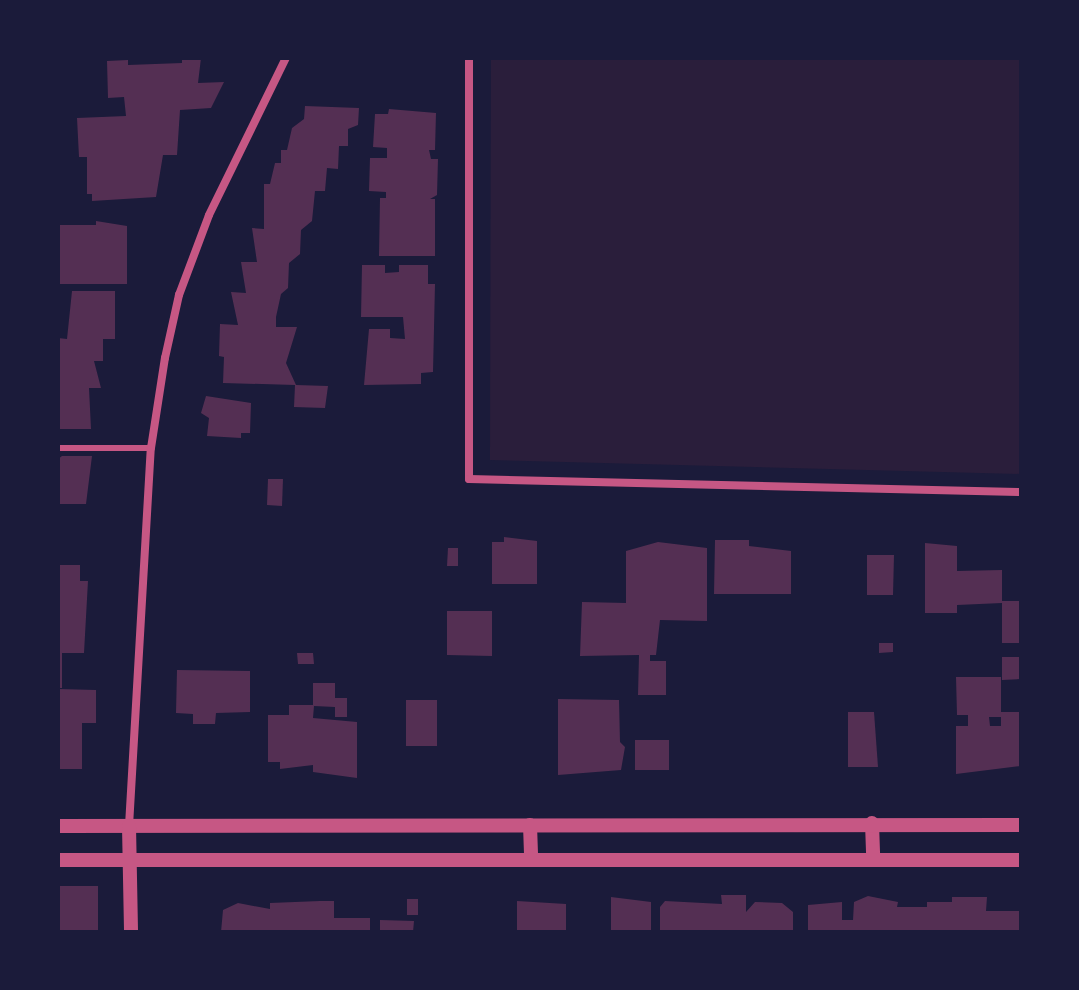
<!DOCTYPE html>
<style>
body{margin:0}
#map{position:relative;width:1079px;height:990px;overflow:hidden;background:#1b1b3a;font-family:"PT Sans Narrow",sans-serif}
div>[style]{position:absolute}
.green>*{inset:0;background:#2a1e3b}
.building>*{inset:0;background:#542f53}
.service>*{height:6px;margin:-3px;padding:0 3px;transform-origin:3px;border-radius:3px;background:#c65784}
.minor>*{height:8px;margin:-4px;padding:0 4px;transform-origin:4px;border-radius:4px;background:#c65784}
.tertiary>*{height:14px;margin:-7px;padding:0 7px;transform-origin:7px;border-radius:7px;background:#c65784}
span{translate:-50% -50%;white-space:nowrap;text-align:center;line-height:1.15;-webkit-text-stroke:8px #1b1b3a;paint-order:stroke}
.frame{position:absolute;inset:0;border:60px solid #1b1b3a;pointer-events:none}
</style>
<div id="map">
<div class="green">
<div style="clip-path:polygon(491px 58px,1021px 58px,1021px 474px,490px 460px)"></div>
</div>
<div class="building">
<div style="clip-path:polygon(182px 58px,201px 58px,198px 83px,224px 82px,211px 108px,180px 110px,177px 155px,163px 155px,156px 197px,92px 201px,92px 194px,87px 194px,87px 157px,79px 157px,77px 118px,126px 116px,124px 97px,108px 98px,107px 61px,128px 60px,128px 65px,182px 63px)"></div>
<div style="clip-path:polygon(305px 106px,359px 108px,358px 125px,348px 129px,348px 146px,339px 146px,338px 169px,327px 168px,325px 191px,315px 191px,312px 221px,301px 230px,300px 254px,289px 263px,288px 288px,281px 294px,276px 317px,276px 327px,297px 327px,286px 363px,296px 385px,328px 386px,325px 408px,294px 407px,295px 385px,223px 383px,224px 357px,219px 356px,220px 324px,238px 325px,231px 292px,246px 293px,241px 262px,257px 262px,252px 228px,264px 229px,264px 184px,270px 184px,275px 163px,281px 163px,281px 150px,287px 150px,292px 128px,304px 119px)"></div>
<div style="clip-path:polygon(389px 109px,436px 113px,435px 150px,429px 150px,431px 159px,438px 159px,437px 195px,430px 199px,435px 199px,435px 256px,379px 256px,380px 198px,386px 198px,386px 192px,369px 191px,370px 158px,387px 158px,387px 148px,373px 147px,375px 114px,388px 114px)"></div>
<div style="clip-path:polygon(96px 221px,127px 226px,127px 284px,58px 284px,58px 225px,96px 225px)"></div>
<div style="clip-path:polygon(362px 265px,385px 265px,385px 273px,399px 272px,399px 265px,428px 265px,428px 284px,435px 284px,433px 372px,421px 373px,421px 384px,364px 385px,369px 329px,390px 329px,390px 338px,405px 339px,403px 317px,361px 317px)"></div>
<div style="clip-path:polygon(72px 291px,115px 291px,115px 339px,103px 339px,103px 361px,94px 361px,101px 388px,89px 388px,91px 429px,58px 429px,58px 338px,67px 339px)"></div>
<div style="clip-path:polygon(206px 396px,251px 403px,250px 433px,241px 433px,241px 438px,207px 436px,209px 418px,201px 413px)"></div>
<div style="clip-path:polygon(62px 456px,92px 456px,86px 504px,58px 504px,58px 459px)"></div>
<div style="clip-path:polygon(268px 479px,283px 479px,282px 506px,267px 505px)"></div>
<div style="clip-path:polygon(504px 537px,537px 541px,537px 584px,492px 584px,492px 542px,504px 542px)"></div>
<div style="clip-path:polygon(715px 540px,749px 540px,749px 546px,791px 551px,791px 594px,714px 594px)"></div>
<div style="clip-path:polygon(658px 542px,707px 548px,707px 621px,660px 620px,656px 655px,650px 655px,650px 661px,666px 661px,666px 695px,638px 695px,639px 655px,580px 656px,582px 602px,626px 603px,626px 551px)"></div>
<div style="clip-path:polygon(925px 543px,957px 546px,957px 571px,1002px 570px,1002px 603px,957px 605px,957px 613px,925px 613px)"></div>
<div style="clip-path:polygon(448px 548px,458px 548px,458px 566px,447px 566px)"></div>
<div style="clip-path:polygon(867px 555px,894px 555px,893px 595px,867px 595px)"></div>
<div style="clip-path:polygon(58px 565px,80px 565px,80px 581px,88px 581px,84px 653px,62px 653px,62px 688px,58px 688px)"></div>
<div style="clip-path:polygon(1002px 601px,1021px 601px,1021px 643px,1002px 643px)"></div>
<div style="clip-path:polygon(447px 611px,492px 611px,492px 656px,447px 655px)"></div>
<div style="clip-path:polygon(879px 643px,893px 643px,893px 652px,879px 653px)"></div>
<div style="clip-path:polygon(297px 653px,313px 653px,314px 664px,298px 664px)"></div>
<div style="clip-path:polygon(1002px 657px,1021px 657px,1021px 679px,1002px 680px)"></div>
<div style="clip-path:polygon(177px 670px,250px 671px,250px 712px,216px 713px,215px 724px,193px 724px,193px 714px,176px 713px)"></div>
<div style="clip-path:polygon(evenodd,956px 677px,1001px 677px,1001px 712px,1021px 712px,1021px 766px,956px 774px,956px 726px,968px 726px,968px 715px,957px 715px,956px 677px,989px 717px,1001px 717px,1001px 726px,990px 726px,989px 717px)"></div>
<div style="clip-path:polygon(313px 683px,335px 683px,335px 698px,347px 698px,347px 717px,335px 717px,335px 707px,314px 706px,313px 718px,357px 722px,357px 778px,313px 772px,313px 765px,280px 769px,280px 762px,268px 762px,268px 715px,289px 715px,289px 705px,313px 705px)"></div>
<div style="clip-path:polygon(58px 689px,96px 690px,96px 723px,82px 723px,82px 769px,58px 769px)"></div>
<div style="clip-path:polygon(558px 699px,619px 700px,620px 742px,625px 747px,621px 770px,558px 775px)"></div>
<div style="clip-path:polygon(406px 700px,437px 700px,437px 746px,406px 746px)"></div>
<div style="clip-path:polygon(848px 712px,874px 712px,878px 767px,848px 767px)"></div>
<div style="clip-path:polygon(635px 740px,669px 740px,669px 770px,635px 770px)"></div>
<div style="clip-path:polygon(58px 886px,98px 886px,98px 932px,58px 932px)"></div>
<div style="clip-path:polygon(721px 895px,746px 895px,746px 912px,755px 902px,782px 903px,793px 912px,793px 932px,660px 932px,660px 907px,665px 901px,722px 904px)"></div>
<div style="clip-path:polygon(868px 896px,898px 902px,897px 907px,927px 907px,927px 902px,952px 902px,952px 897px,987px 897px,986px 911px,1021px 911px,1021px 932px,808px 932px,808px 905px,842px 902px,842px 920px,853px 920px,854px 902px)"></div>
<div style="clip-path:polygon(611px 897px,651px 902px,651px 932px,611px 932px)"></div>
<div style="clip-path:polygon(407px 899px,418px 899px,418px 915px,407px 915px)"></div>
<div style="clip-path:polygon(320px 901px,334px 901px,334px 918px,370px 918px,370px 932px,221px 932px,223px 910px,238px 903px,270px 909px,270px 903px)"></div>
<div style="clip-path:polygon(517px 901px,566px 904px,566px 932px,517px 932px)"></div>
<div style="clip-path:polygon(380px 920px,414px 921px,413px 932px,380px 932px)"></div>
</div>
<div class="service">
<div style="left:58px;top:448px;width:93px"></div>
</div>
<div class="minor">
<div style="left:469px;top:58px;width:421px;rotate:90deg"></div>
<div style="left:469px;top:479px;width:552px;rotate:1.35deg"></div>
<div style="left:129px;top:826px;width:379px;rotate:-86.7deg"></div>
<div style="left:151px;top:448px;width:91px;rotate:-81.2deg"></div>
<div style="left:165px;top:358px;width:65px;rotate:-77.5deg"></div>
<div style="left:179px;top:295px;width:85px;rotate:-69.4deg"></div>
<div style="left:209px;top:215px;width:175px;rotate:-63.9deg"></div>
</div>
<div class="tertiary">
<div style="left:872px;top:823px;width:36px;rotate:88deg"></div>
<div style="left:530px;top:825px;width:34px;rotate:88deg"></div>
<div style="left:58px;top:826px;width:963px;rotate:-0.06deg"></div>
<div style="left:129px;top:826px;width:106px;rotate:88.9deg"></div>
<div style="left:58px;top:860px;width:963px"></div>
</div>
<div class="frame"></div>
</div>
